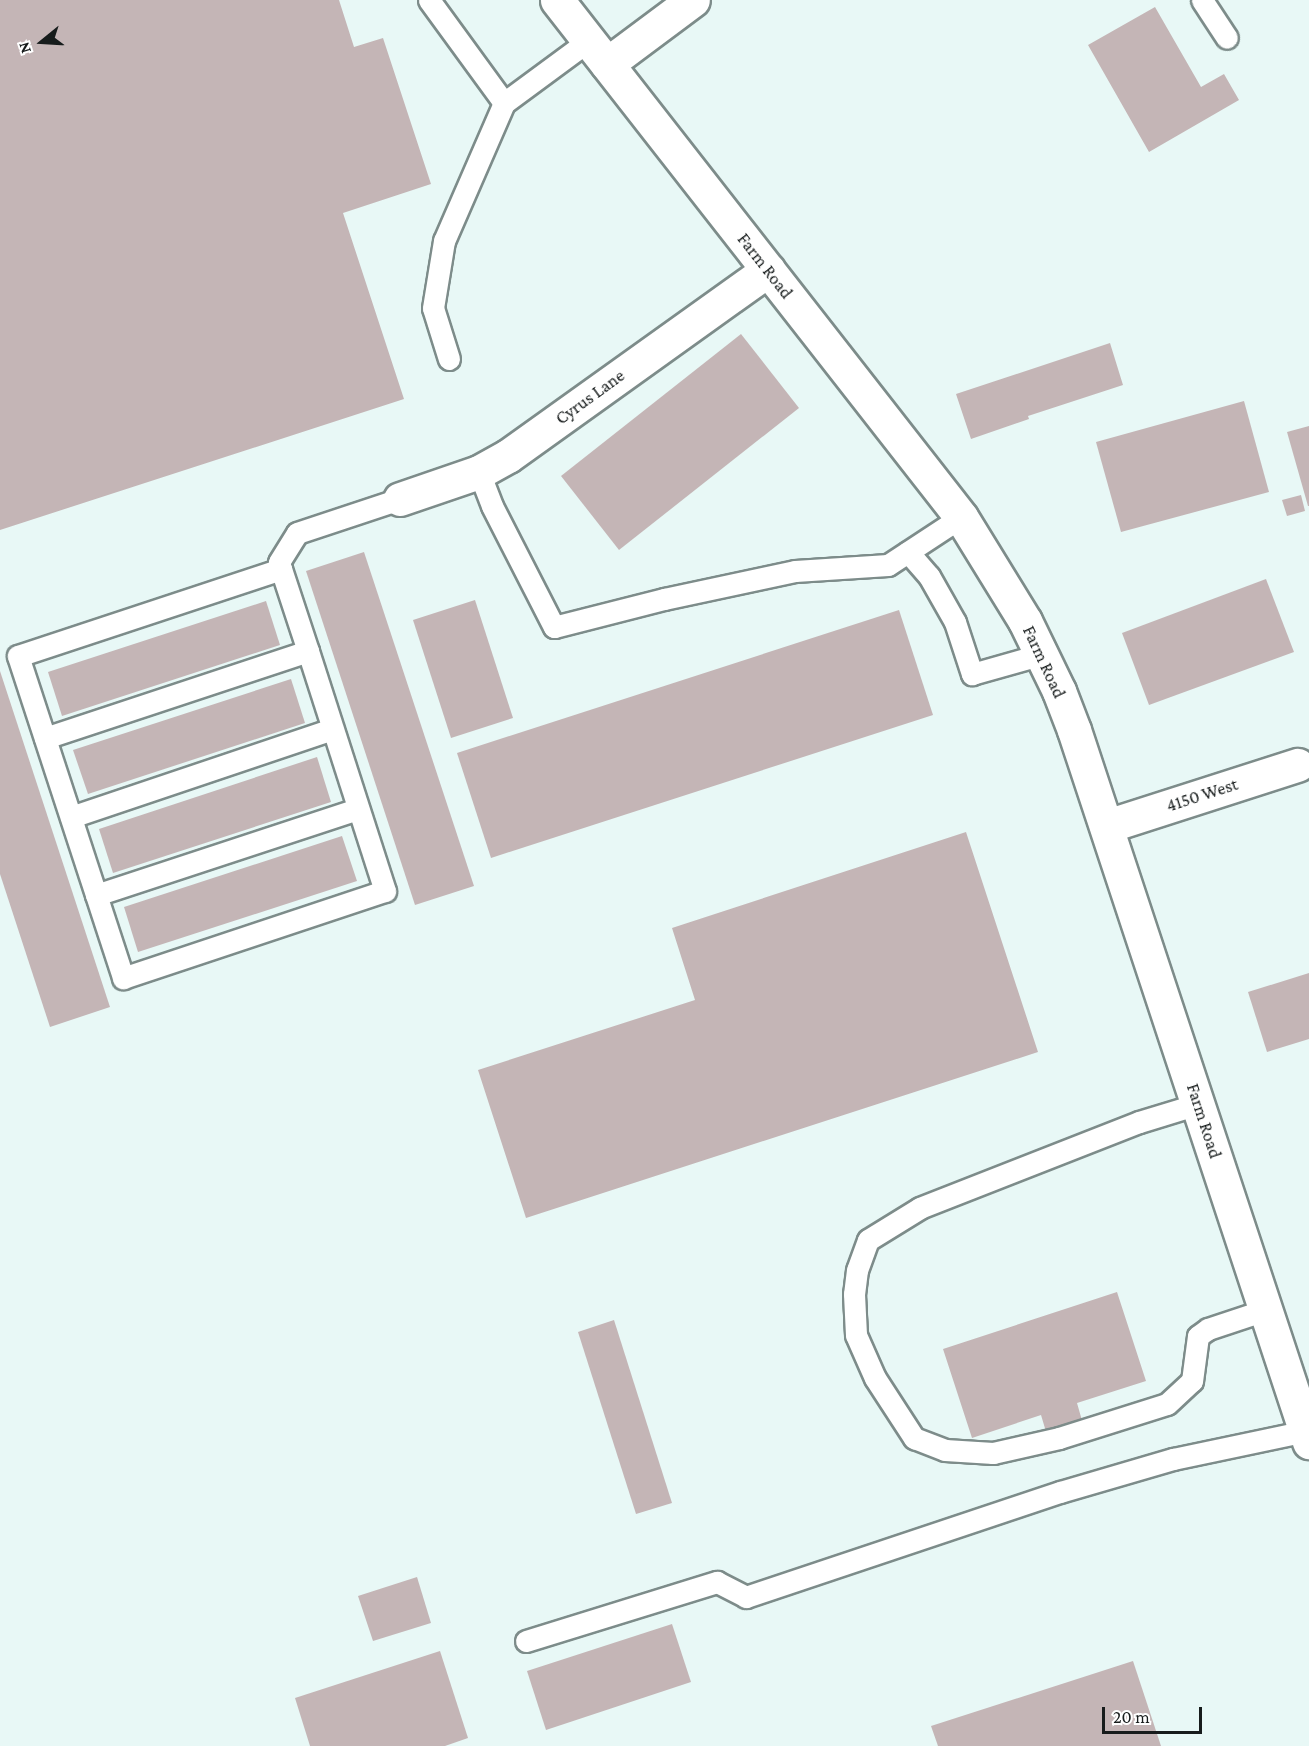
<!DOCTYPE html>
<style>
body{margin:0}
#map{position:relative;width:1309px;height:1746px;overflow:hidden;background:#e8f8f6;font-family:"Crimson Pro",serif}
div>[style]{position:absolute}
.building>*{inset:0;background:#c4b5b6}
.roads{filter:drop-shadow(2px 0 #7d8c8a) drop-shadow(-2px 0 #7d8c8a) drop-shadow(0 2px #7d8c8a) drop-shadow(0 -2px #7d8c8a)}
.service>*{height:21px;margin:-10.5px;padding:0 10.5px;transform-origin:10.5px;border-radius:10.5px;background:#fff}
.minor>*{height:33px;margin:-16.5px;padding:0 16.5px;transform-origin:16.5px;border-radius:16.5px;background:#fff}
span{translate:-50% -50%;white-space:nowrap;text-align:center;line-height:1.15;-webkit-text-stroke:4.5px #fff;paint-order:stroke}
.street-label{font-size:18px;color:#171c1c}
.north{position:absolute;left:12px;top:12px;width:60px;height:60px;-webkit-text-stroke:4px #fff;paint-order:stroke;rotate:252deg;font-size:16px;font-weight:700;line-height:24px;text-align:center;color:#171c1c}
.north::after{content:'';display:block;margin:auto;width:21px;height:27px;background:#171c1c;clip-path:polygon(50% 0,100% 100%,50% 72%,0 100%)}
.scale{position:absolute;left:1102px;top:1707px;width:100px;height:27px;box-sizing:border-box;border:3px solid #171c1c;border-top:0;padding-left:8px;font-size:18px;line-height:21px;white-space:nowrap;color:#171c1c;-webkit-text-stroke:4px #fff;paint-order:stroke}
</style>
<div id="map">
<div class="building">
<div style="clip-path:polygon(0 0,339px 0,354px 47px,383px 38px,431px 184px,343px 213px,404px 399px,0 530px)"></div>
<div style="clip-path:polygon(1155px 7px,1201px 87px,1224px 74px,1239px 100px,1149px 152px,1088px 45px)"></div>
<div style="clip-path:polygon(741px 334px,799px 408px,619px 550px,561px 476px)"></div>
<div style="clip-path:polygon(1110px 343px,1123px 385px,1028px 416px,1029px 419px,971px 439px,956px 394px)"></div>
<div style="clip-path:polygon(1244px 401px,1269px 492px,1121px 532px,1096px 442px)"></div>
<div style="clip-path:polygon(1309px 426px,1309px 506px,1308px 506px,1287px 432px)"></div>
<div style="clip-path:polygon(1301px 495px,1305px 511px,1287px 516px,1282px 500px)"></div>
<div style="clip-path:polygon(364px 552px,474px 886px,415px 905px,306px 571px)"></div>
<div style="clip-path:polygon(1266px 579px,1294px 652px,1149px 705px,1122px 633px)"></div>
<div style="clip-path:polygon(475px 600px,513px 718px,451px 738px,413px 620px)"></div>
<div style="clip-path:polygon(266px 601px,280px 645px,62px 716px,48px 672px)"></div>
<div style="clip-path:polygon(899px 610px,933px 715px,491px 858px,457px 753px)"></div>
<div style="clip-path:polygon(0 671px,110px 1007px,50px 1027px,0 874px)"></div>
<div style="clip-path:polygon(291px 679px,305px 723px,88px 794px,73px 750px)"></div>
<div style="clip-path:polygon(317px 757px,331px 802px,113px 873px,99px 829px)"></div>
<div style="clip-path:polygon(966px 832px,1038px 1052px,526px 1218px,478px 1070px,695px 1000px,672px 928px)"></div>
<div style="clip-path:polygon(342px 836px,357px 881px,138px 952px,124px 907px)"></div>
<div style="clip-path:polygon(1309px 973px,1309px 1039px,1267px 1052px,1248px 992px)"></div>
<div style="clip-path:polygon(1117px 1292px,1146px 1381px,1077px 1403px,1083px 1424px,1047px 1435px,1041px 1415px,972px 1438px,943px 1349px)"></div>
<div style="clip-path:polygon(614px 1320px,672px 1503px,636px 1514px,578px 1332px)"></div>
<div style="clip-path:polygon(417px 1577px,431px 1623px,373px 1641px,358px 1596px)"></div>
<div style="clip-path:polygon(672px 1624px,691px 1682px,546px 1730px,527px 1671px)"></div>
<div style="clip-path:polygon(440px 1651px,468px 1738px,445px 1746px,310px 1746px,295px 1698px)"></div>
<div style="clip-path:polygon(1133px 1661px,1161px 1746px,938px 1746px,931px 1726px)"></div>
</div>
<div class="roads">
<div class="service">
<div style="left:429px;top:0;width:127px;rotate:53.9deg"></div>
<div style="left:504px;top:103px;width:104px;rotate:-36.4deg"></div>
<div style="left:1202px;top:0;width:45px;rotate:56.7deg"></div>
<div style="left:449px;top:359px;width:53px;rotate:-107.4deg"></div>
<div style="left:433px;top:308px;width:68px;rotate:-80.7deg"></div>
<div style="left:444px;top:241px;width:150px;rotate:-66.5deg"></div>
<div style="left:479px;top:472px;width:36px;rotate:69deg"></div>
<div style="left:492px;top:506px;width:136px;rotate:62.9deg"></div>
<div style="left:554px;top:627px;width:114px;rotate:-14.3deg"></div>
<div style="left:664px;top:599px;width:134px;rotate:-12.1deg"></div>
<div style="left:795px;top:571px;width:93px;rotate:-3.7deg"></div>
<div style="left:888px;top:565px;width:87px;rotate:-33.3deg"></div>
<div style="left:908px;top:552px;width:32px;rotate:49deg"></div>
<div style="left:929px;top:576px;width:53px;rotate:60.5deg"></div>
<div style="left:955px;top:622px;width:55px;rotate:71.9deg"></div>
<div style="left:972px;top:674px;width:74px;rotate:-15.7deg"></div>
<div style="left:281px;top:569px;width:277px;rotate:161.7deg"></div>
<div style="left:18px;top:656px;width:339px;rotate:71.9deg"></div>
<div style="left:123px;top:978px;width:276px;rotate:-18.4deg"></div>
<div style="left:385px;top:891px;width:252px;rotate:-107.8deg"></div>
<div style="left:308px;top:651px;width:86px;rotate:-108.2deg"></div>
<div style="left:281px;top:569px;width:7px;rotate:-106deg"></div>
<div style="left:279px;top:562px;width:34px;rotate:-58deg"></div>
<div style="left:297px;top:533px;width:108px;rotate:-18.3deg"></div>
<div style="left:45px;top:738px;width:277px;rotate:-18.3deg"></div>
<div style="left:71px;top:817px;width:275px;rotate:-18.6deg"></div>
<div style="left:96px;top:895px;width:276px;rotate:-18.2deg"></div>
<div style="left:1198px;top:1104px;width:62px;rotate:163deg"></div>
<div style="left:1139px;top:1122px;width:235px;rotate:158.6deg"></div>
<div style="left:920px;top:1208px;width:61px;rotate:148.4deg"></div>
<div style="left:868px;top:1240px;width:32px;rotate:110deg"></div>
<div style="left:857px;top:1270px;width:24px;rotate:97deg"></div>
<div style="left:854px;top:1294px;width:41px;rotate:87.2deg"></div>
<div style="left:856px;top:1335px;width:47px;rotate:66.2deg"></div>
<div style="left:875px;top:1378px;width:72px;rotate:57deg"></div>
<div style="left:914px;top:1438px;width:33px;rotate:21deg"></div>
<div style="left:945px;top:1450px;width:48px;rotate:3.6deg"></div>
<div style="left:993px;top:1453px;width:68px;rotate:-12.8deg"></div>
<div style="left:1059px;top:1438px;width:113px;rotate:-17.5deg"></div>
<div style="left:1167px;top:1404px;width:34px;rotate:-43deg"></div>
<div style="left:1192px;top:1381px;width:45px;rotate:-82.4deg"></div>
<div style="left:1198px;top:1336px;width:12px;rotate:-35deg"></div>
<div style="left:1208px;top:1329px;width:60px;rotate:-18.4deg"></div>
<div style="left:526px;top:1641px;width:200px;rotate:-17.2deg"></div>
<div style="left:717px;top:1582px;width:33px;rotate:27deg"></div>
<div style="left:746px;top:1597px;width:331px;rotate:-18.5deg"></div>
<div style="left:1060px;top:1492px;width:118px;rotate:-16.3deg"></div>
<div style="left:1173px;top:1459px;width:136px;rotate:-11.9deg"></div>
</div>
<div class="minor">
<div style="left:557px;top:0;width:656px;rotate:51.99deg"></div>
<div style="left:961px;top:517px;width:122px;rotate:58.4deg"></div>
<div style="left:1025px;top:621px;width:78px;rotate:64.1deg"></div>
<div style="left:1059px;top:691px;width:42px;rotate:69deg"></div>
<div style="left:1074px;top:730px;width:750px;rotate:71.73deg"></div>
<div style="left:607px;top:64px;width:107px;rotate:-36.7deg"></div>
<div style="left:400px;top:499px;width:83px;rotate:-18.9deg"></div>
<div style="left:479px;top:472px;width:33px;rotate:-29deg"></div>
<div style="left:508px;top:456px;width:320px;rotate:-35.6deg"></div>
<div style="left:1107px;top:826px;width:200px;rotate:-17.8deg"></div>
</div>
</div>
<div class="street-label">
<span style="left:765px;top:266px;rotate:52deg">Farm Road</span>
<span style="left:590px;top:397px;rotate:-36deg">Cyrus Lane</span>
<span style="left:1044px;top:662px;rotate:65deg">Farm Road</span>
<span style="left:1202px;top:795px;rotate:-18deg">4150 West</span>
<span style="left:1204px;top:1121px;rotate:72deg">Farm Road</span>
</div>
<div class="north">N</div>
<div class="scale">20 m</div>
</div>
